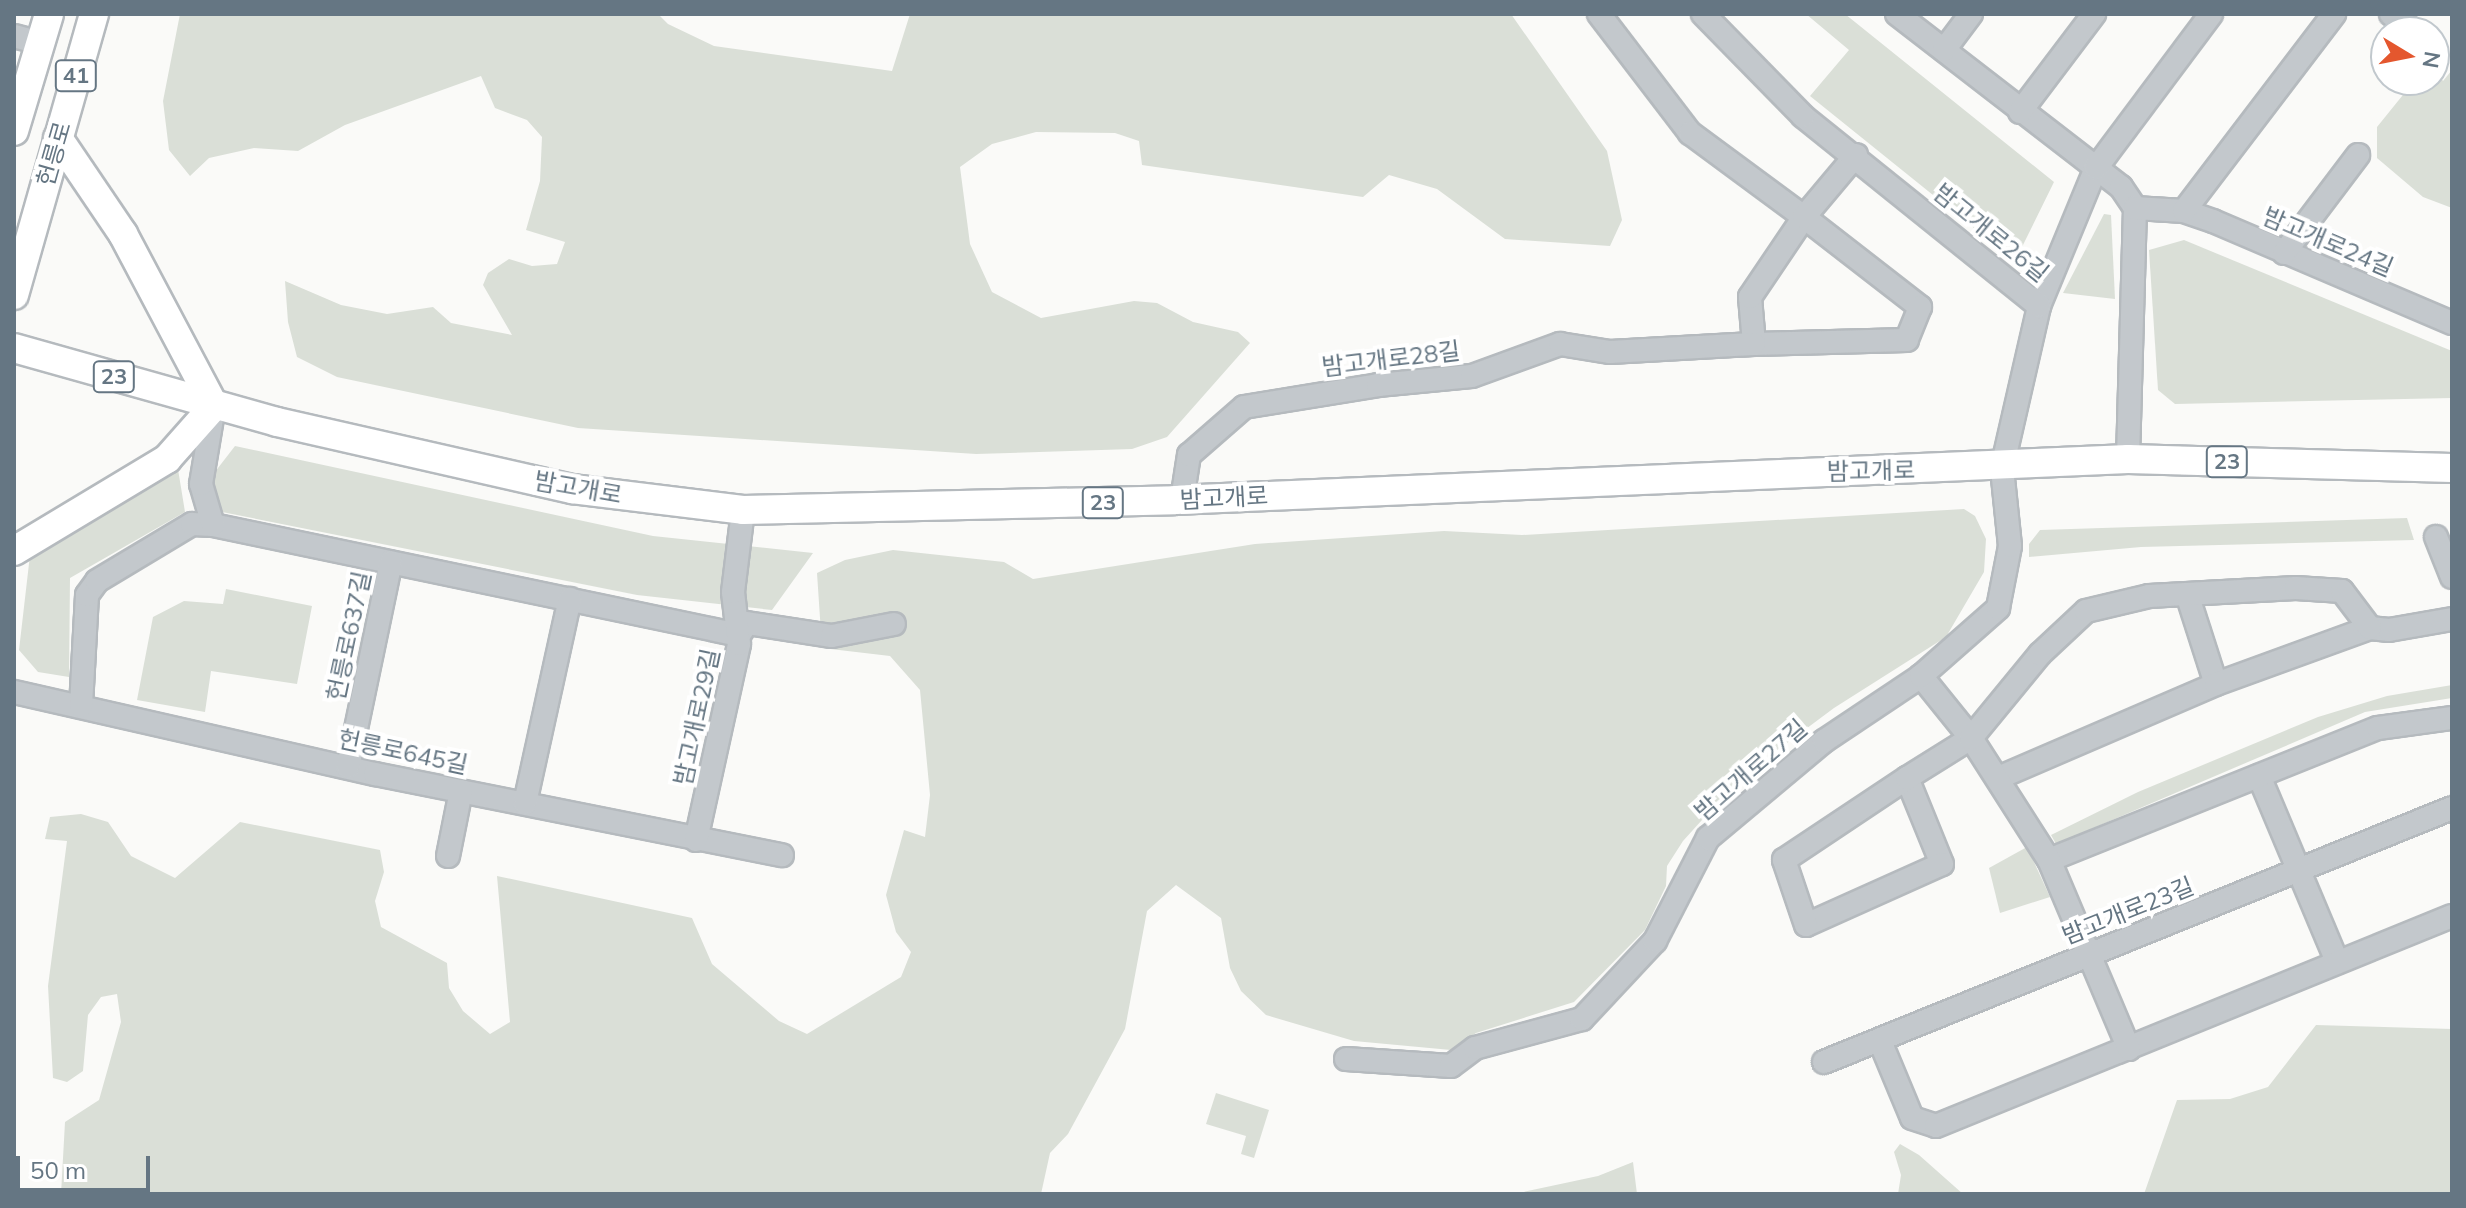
<!DOCTYPE html>
<meta charset="utf-8">
<style>
body{margin:0}
#map{position:relative;width:2466px;height:1208px;overflow:hidden;background:#fafaf8;font-family:Mulish,"Noto Sans KR",sans-serif}
div>[style]{position:absolute}
.green>*{inset:0;background:#dadfd7}
.roads{filter:drop-shadow(2px 0 #b5babe) drop-shadow(-2px 0 #b5babe) drop-shadow(0 2px #b5babe) drop-shadow(0 -2px #b5babe)}
.minor>*{height:22px;margin:-11px;padding:0 11px;transform-origin:11px;border-radius:11px;background:#c3c8cc}
.major>*{height:28px;margin:-14px;padding:0 14px;transform-origin:14px;border-radius:14px;background:#fff}
span{translate:-50% -50%;white-space:nowrap;text-align:center;line-height:1.15;-webkit-text-stroke:8px #fff;paint-order:stroke}
.shield-label span{padding:2px 6px;background:#fff;border:2px solid;border-radius:6px;-webkit-text-stroke-width:0}
.shield-label{font-size:22px;color:#657683;font-weight:700}
.street-label{font-size:24px;color:#657683}
.frame{position:absolute;inset:0;border:16px solid #657683;pointer-events:none}
.north{position:absolute;left:2370px;top:16px;width:80px;height:80px;box-sizing:border-box;background:#fff;border:2px solid #c1c8cd;border-radius:50%;rotate:100deg;font-size:22px;font-weight:700;line-height:32px;text-align:center;color:#657683}
.north::after{content:'';display:block;margin:auto;width:28px;height:36px;background:#e4572e;clip-path:polygon(50% 0,100% 100%,50% 72%,0 100%)}
.scale{position:absolute;left:16px;top:1156px;width:134px;height:36px;box-sizing:border-box;border:4px solid #657683;border-top:0;padding-left:10px;font-size:24px;line-height:28px;white-space:nowrap;color:#657683;-webkit-text-stroke:6px #fff;paint-order:stroke}
</style>
<div id="map">
<div class="green">
<div style="clip-path:polygon(180px 14px,658px 14px,668px 24px,714px 46px,892px 71px,910px 14px,1511px 14px,1607px 151px,1622px 220px,1610px 246px,1505px 239px,1437px 189px,1389px 175px,1363px 197px,1142px 165px,1139px 141px,1115px 133px,1036px 132px,992px 144px,960px 167px,970px 244px,992px 292px,1041px 318px,1134px 301px,1157px 303px,1193px 322px,1238px 332px,1250px 343px,1167px 437px,1132px 449px,976px 454px,578px 428px,337px 377px,297px 357px,288px 322px,285px 281px,341px 305px,387px 314px,433px 307px,451px 323px,512px 335px,483px 285px,488px 273px,509px 259px,532px 266px,557px 264px,565px 242px,526px 230px,540px 181px,542px 137px,527px 120px,495px 108px,481px 76px,345px 125px,298px 151px,254px 148px,209px 158px,190px 176px,169px 150px,163px 101px)"></div>
<div style="clip-path:polygon(1806px 14px,1845px 14px,2054px 182px,2022px 247px,2005px 253px,1810px 96px,1849px 50px)"></div>
<div style="clip-path:polygon(2434px 66px,2443px 81px,2452px 70px,2452px 208px,2423px 197px,2377px 158px,2377px 127px,2415px 80px,2434px 80px)"></div>
<div style="clip-path:polygon(2104px 214px,2111px 215px,2115px 299px,2063px 293px)"></div>
<div style="clip-path:polygon(2184px 240px,2452px 351px,2452px 398px,2175px 404px,2158px 390px,2149px 250px)"></div>
<div style="clip-path:polygon(235px 446px,653px 536px,813px 553px,772px 610px,637px 595px,222px 512px,211px 477px)"></div>
<div style="clip-path:polygon(177px 463px,185px 512px,70px 578px,69px 677px,38px 672px,19px 650px,30px 555px)"></div>
<div style="clip-path:polygon(1964px 509px,1975px 516px,1986px 539px,1984px 572px,1946px 637px,1834px 708px,1739px 779px,1683px 841px,1667px 866px,1666px 886px,1645px 930px,1574px 1002px,1476px 1033px,1451px 1050px,1354px 1041px,1266px 1015px,1241px 991px,1230px 968px,1221px 918px,1176px 885px,1147px 911px,1125px 1029px,1068px 1134px,1050px 1153px,1041px 1194px,61px 1194px,65px 1122px,99px 1100px,121px 1022px,117px 994px,101px 997px,88px 1015px,83px 1071px,67px 1082px,53px 1078px,48px 986px,67px 841px,45px 839px,50px 817px,81px 814px,108px 822px,131px 856px,175px 878px,240px 822px,380px 850px,384px 872px,375px 901px,381px 927px,447px 963px,449px 988px,463px 1011px,490px 1034px,510px 1022px,497px 876px,692px 918px,712px 964px,779px 1021px,807px 1034px,901px 977px,911px 952px,896px 932px,886px 895px,904px 830px,925px 837px,930px 795px,920px 690px,890px 656px,822px 648px,817px 573px,845px 560px,893px 550px,1004px 562px,1033px 579px,1255px 544px,1444px 531px,1522px 535px)"></div>
<div style="clip-path:polygon(2407px 518px,2414px 540px,2141px 547px,2029px 557px,2029px 544px,2040px 530px)"></div>
<div style="clip-path:polygon(226px 589px,312px 606px,297px 684px,211px 671px,205px 712px,137px 700px,153px 617px,184px 601px,223px 604px)"></div>
<div style="clip-path:polygon(2452px 685px,2452px 698px,2365px 712px,2056px 844px,2051px 835px,2138px 792px,2318px 717px,2387px 696px)"></div>
<div style="clip-path:polygon(2027px 847px,2050px 897px,2000px 913px,1989px 868px)"></div>
<div style="clip-path:polygon(2316px 1025px,2452px 1029px,2452px 1194px,2144px 1194px,2177px 1100px,2230px 1099px,2268px 1087px)"></div>
<div style="clip-path:polygon(1216px 1093px,1269px 1110px,1254px 1158px,1241px 1154px,1246px 1136px,1206px 1124px)"></div>
<div style="clip-path:polygon(1900px 1144px,1919px 1155px,1963px 1194px,1898px 1194px,1901px 1175px,1894px 1152px)"></div>
<div style="clip-path:polygon(1633px 1162px,1637px 1194px,1514px 1194px,1598px 1176px)"></div>
</div>
<div class="roads">
<div class="minor">
<div style="left:1599px;top:14px;width:150px;rotate:52.6deg"></div>
<div style="left:1690px;top:133px;width:142px;rotate:36.4deg"></div>
<div style="left:1804px;top:217px;width:147px;rotate:37.8deg"></div>
<div style="left:1920px;top:307px;width:35px;rotate:112deg"></div>
<div style="left:1907px;top:340px;width:153px;rotate:178.5deg"></div>
<div style="left:1754px;top:344px;width:47px;rotate:-94.9deg"></div>
<div style="left:1750px;top:297px;width:97px;rotate:-56deg"></div>
<div style="left:1804px;top:217px;width:81px;rotate:-50deg"></div>
<div style="left:1897px;top:14px;width:283px;rotate:37.7deg"></div>
<div style="left:2121px;top:187px;width:25px;rotate:56deg"></div>
<div style="left:2135px;top:208px;width:251px;rotate:91.6deg"></div>
<div style="left:2391px;top:14px;width:30px;rotate:37deg"></div>
<div style="left:14px;top:36px;width:28px;rotate:15deg"></div>
<div style="left:1944px;top:50px;width:45px;rotate:-53.1deg"></div>
<div style="left:2020px;top:112px;width:123px;rotate:-52.9deg"></div>
<div style="left:2135px;top:208px;width:49px;rotate:3.5deg"></div>
<div style="left:2184px;top:211px;width:31px;rotate:19deg"></div>
<div style="left:2213px;top:221px;width:260px;rotate:23.1deg"></div>
<div style="left:2184px;top:211px;width:248px;rotate:-52.7deg"></div>
<div style="left:2284px;top:253px;width:123px;rotate:-52.9deg"></div>
<div style="left:2039px;top:306px;width:149px;rotate:-67.6deg"></div>
<div style="left:2096px;top:168px;width:192px;rotate:-53.2deg"></div>
<div style="left:1182px;top:500px;width:46px;rotate:-81.2deg"></div>
<div style="left:1189px;top:455px;width:73px;rotate:-41.1deg"></div>
<div style="left:1244px;top:407px;width:136px;rotate:-9.3deg"></div>
<div style="left:1378px;top:385px;width:94px;rotate:-5.5deg"></div>
<div style="left:1472px;top:376px;width:94px;rotate:-20deg"></div>
<div style="left:1560px;top:344px;width:51px;rotate:9.1deg"></div>
<div style="left:1610px;top:352px;width:144px;rotate:-3.2deg"></div>
<div style="left:213px;top:525px;width:537px;rotate:11.81deg"></div>
<div style="left:2436px;top:537px;width:43px;rotate:68.2deg"></div>
<div style="left:2188px;top:597px;width:91px;rotate:72.2deg"></div>
<div style="left:739px;top:635px;width:14px;rotate:-56deg"></div>
<div style="left:747px;top:623px;width:86px;rotate:8.7deg"></div>
<div style="left:832px;top:636px;width:63px;rotate:-11deg"></div>
<div style="left:14px;top:692px;width:370px;rotate:12.8deg"></div>
<div style="left:375px;top:774px;width:415px;rotate:11.3deg"></div>
<div style="left:81px;top:706px;width:111px;rotate:-86.9deg"></div>
<div style="left:87px;top:595px;width:17px;rotate:-54deg"></div>
<div style="left:97px;top:581px;width:111px;rotate:-31deg"></div>
<div style="left:192px;top:524px;width:21px;rotate:3deg"></div>
<div style="left:213px;top:525px;width:43px;rotate:-106.3deg"></div>
<div style="left:201px;top:484px;width:79px;rotate:-80.5deg"></div>
<div style="left:348px;top:767px;width:209px;rotate:-78.2deg"></div>
<div style="left:2259px;top:776px;width:202px;rotate:67.2deg"></div>
<div style="left:1907px;top:778px;width:93px;rotate:67.9deg"></div>
<div style="left:1942px;top:864px;width:149px;rotate:155.8deg"></div>
<div style="left:1806px;top:925px;width:69px;rotate:-108.7deg"></div>
<div style="left:1784px;top:860px;width:148px;rotate:-33.7deg"></div>
<div style="left:1907px;top:778px;width:75px;rotate:-32deg"></div>
<div style="left:1971px;top:738px;width:80px;rotate:-128.9deg"></div>
<div style="left:1998px;top:778px;width:237px;rotate:-23.3deg"></div>
<div style="left:2216px;top:684px;width:164px;rotate:-20deg"></div>
<div style="left:2370px;top:628px;width:19px;rotate:6deg"></div>
<div style="left:2389px;top:630px;width:64px;rotate:-9.9deg"></div>
<div style="left:525px;top:803px;width:209px;rotate:-77.6deg"></div>
<div style="left:696px;top:840px;width:201px;rotate:-77.6deg"></div>
<div style="left:739px;top:644px;width:52px;rotate:-96.6deg"></div>
<div style="left:733px;top:592px;width:83px;rotate:-83deg"></div>
<div style="left:448px;top:856px;width:66px;rotate:-78.7deg"></div>
<div style="left:2049px;top:860px;width:354px;rotate:-21.9deg"></div>
<div style="left:2378px;top:728px;width:75px;rotate:-7.7deg"></div>
<div style="left:1880px;top:1041px;width:83px;rotate:67.4deg"></div>
<div style="left:1912px;top:1118px;width:25px;rotate:18deg"></div>
<div style="left:1936px;top:1126px;width:557px;rotate:-22.15deg"></div>
<div style="left:2129px;top:1049px;width:205px;rotate:-112.9deg"></div>
<div style="left:2049px;top:860px;width:145px;rotate:-122.6deg"></div>
<div style="left:1971px;top:738px;width:109px;rotate:-50.6deg"></div>
<div style="left:2040px;top:654px;width:63px;rotate:-43.1deg"></div>
<div style="left:2086px;top:611px;width:65px;rotate:-13.4deg"></div>
<div style="left:2149px;top:596px;width:147px;rotate:-3.1deg"></div>
<div style="left:2296px;top:588px;width:46px;rotate:3.7deg"></div>
<div style="left:2342px;top:591px;width:46px;rotate:52.9deg"></div>
<div style="left:1346px;top:1059px;width:105px;rotate:3.8deg"></div>
<div style="left:1451px;top:1066px;width:30px;rotate:-37deg"></div>
<div style="left:1475px;top:1048px;width:111px;rotate:-15.2deg"></div>
<div style="left:1582px;top:1019px;width:107px;rotate:-46.9deg"></div>
<div style="left:1655px;top:941px;width:116px;rotate:-62.8deg"></div>
<div style="left:1708px;top:838px;width:151px;rotate:-39.9deg"></div>
<div style="left:1824px;top:741px;width:117px;rotate:-33.8deg"></div>
<div style="left:1921px;top:676px;width:103px;rotate:-41.4deg"></div>
<div style="left:1998px;top:608px;width:63px;rotate:-79deg"></div>
<div style="left:2010px;top:546px;width:78px;rotate:-95.9deg"></div>
<div style="left:2002px;top:468px;width:166px;rotate:-77.1deg"></div>
<div style="left:2039px;top:306px;width:303px;rotate:-141.2deg"></div>
<div style="left:1803px;top:116px;width:143px;rotate:-134.4deg"></div>
<div style="left:1824px;top:1062px;width:677px;rotate:-22.02deg"></div>
</div>
<div class="major">
<div style="left:14px;top:131px;width:122px;rotate:-73.3deg"></div>
<div style="left:58px;top:138px;width:116px;rotate:55.9deg"></div>
<div style="left:123px;top:234px;width:195px;rotate:62.1deg"></div>
<div style="left:14px;top:295px;width:292px;rotate:-74.1deg"></div>
<div style="left:14px;top:348px;width:273px;rotate:15.7deg"></div>
<div style="left:277px;top:422px;width:303px;rotate:12.8deg"></div>
<div style="left:572px;top:489px;width:172px;rotate:7deg"></div>
<div style="left:743px;top:510px;width:432px;rotate:-1.3deg"></div>
<div style="left:1175px;top:500px;width:954px;rotate:-2.46deg"></div>
<div style="left:2128px;top:459px;width:324px;rotate:1.6deg"></div>
<div style="left:14px;top:551px;width:179px;rotate:-31deg"></div>
<div style="left:167px;top:459px;width:71px;rotate:-48.4deg"></div>
</div>
</div>
<div class="shield-label">
<span style="left:76px;top:76px">41</span>
<span style="left:114px;top:377px">23</span>
<span style="left:2227px;top:462px">23</span>
<span style="left:1103px;top:503px">23</span>
</div>
<div class="street-label">
<span style="left:54px;top:154px;rotate:-74deg">헌릉로</span>
<span style="left:1991px;top:233px;rotate:39deg">밤고개로26길</span>
<span style="left:2328px;top:242px;rotate:23deg">밤고개로24길</span>
<span style="left:1391px;top:359px;rotate:-7deg">밤고개로28길</span>
<span style="left:1871px;top:471px;rotate:-1deg">밤고개로</span>
<span style="left:578px;top:488px;rotate:10deg">밤고개로</span>
<span style="left:1224px;top:498px;rotate:-3deg">밤고개로</span>
<span style="left:349px;top:636px;rotate:-78deg">헌릉로637길</span>
<span style="left:697px;top:717px;rotate:-78deg">밤고개로29길</span>
<span style="left:403px;top:752px;rotate:12deg">헌릉로645길</span>
<span style="left:1751px;top:770px;rotate:-41deg">밤고개로27길</span>
<span style="left:2128px;top:911px;rotate:-22deg">밤고개로23길</span>
</div>
<div class="frame"></div>
<div class="north">N</div>
<div class="scale">50 m</div>
</div>
